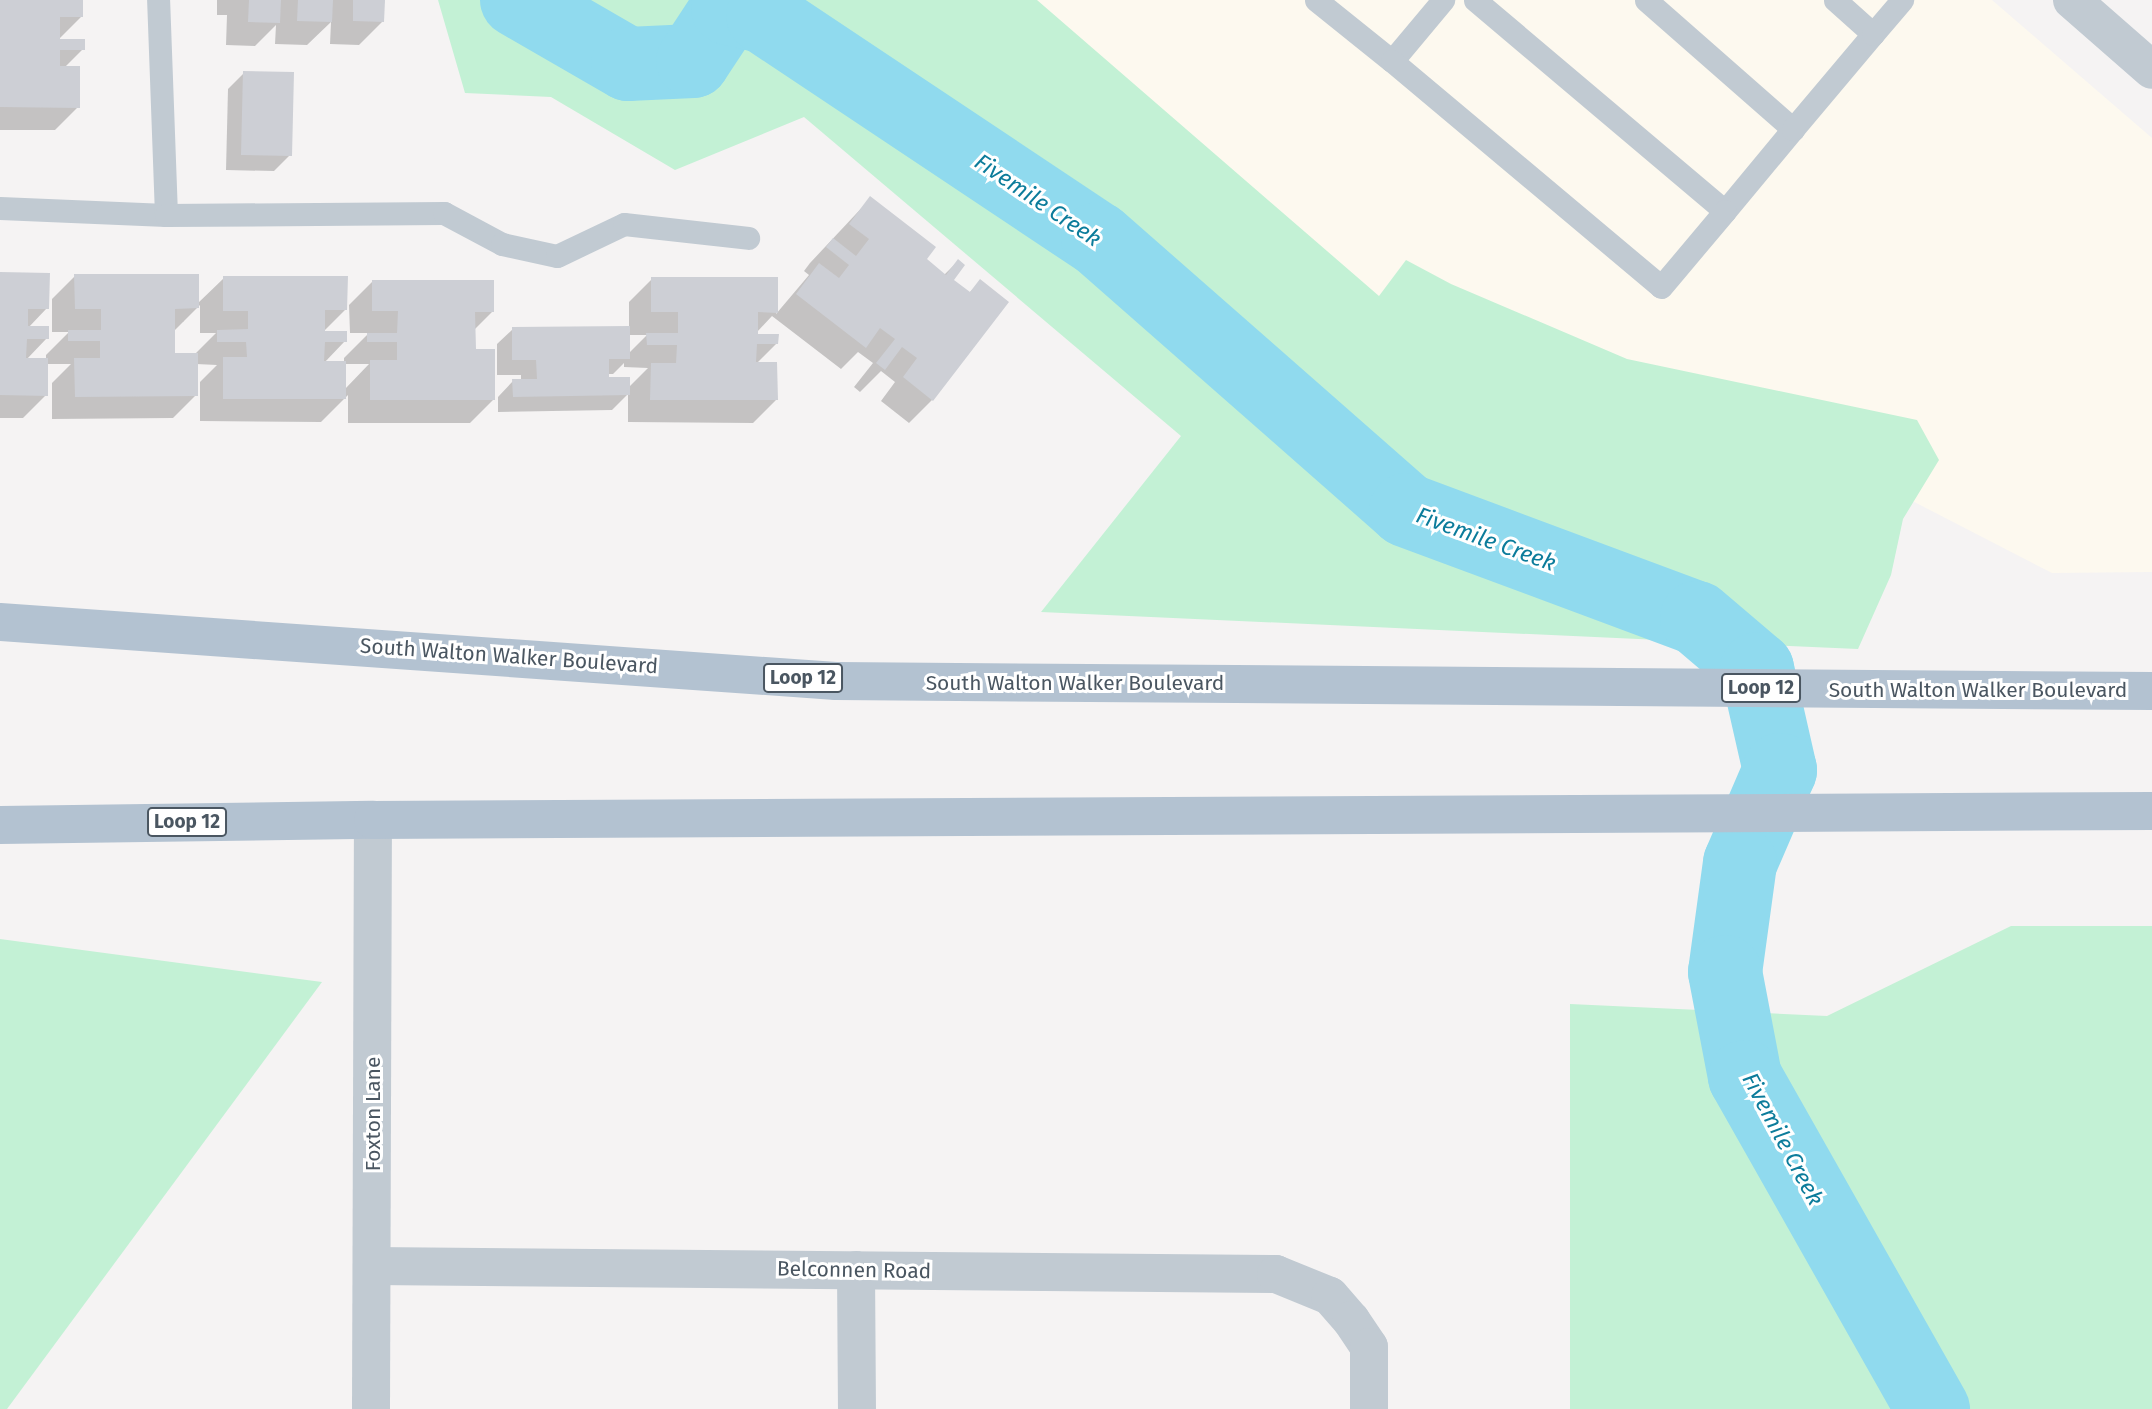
<!DOCTYPE html>
<style>
body{margin:0}
#map{position:relative;width:2152px;height:1409px;overflow:hidden;background:#f5f3f3;font-family:"Fira Sans",sans-serif}
div>[style]{position:absolute}
.commercial>*{inset:0;background:#fdf9ef}
.green>*{inset:0;background:#c3f1d5}
.shadow>*{inset:0;background:#0003}
.river>*{height:74px;margin:-37px;padding:0 37px;transform-origin:37px;border-radius:37px;background:#90daee}
.building>*{inset:0;background:#cdcfd5}
.lane>*{height:23px;margin:-11.5px;padding:0 11.5px;transform-origin:11.5px;border-radius:11.5px;background:#c1cad2}
.street>*{height:38px;margin:-19px;padding:0 19px;transform-origin:19px;border-radius:19px;background:#c1cad2}
.primary>*{height:38px;margin:-19px;padding:0 19px;transform-origin:19px;border-radius:19px;background:#b3c2d1}
span{translate:-50% -50%;white-space:nowrap;text-align:center;line-height:1.15;-webkit-text-stroke:6px #fff;paint-order:stroke}
.shield-label span{padding:2px 5px;background:#fff;border:2px solid;border-radius:5px;-webkit-text-stroke-width:0}
.shield-label{font-size:19px;color:#4a5661;font-weight:700}
.street-label{font-size:21px;color:#4a5661}
.water-label{font-size:23px;color:#0c7c9b;font-style:italic}
</style>
<div id="map">
<div class="commercial">
<div style="clip-path:polygon(671px 0,1992px 0,2152px 138px,2152px 572px,2052px 573px,1862px 475px,1334px 474px)"></div>
</div>
<div class="green">
<div style="clip-path:polygon(438px 0,1037px 0,1379px 296px,1406px 260px,1451px 284px,1627px 359px,1917px 420px,1939px 460px,1903px 519px,1891px 575px,1858px 649px,1041px 612px,1181px 436px,804px 117px,675px 170px,551px 97px,465px 93px)"></div>
<div style="clip-path:polygon(2011px 926px,2152px 926px,2152px 1409px,1570px 1409px,1570px 1004px,1827px 1016px)"></div>
<div style="clip-path:polygon(0 939px,322px 982px,7px 1409px,0 1409px)"></div>
</div>
<div class="shadow">
<div style="clip-path:polygon(0 0,82px 0,82px 16px,58px 40px,83px 49px,64px 68px,78px 107px,55px 130px,0 130px)"></div>
<div style="clip-path:polygon(217px 0,383px 0,383px 21px,359px 45px,330px 44px,331px 22px,307px 45px,275px 44px,276px 25px,255px 46px,226px 45px,227px 15px,217px 15px)"></div>
<div style="clip-path:polygon(244px 73px,290px 155px,274px 171px,226px 170px,228px 89px)"></div>
<div style="clip-path:polygon(evenodd,870px 199px,924px 260px,944px 275px,958px 261px,951px 280px,969px 293px,980px 282px,932px 400px,909px 423px,881px 401px,895px 382px,881px 371px,860px 392px,854px 387px,873px 363px,858px 352px,841px 369px,772px 316px,757px 332px,757px 336px,777px 343px,756px 364px,776px 400px,753px 423px,628px 422px,628px 394px,612px 410px,498px 412px,498px 397px,513px 381px,521px 381px,521px 375px,497px 375px,497px 344px,513px 329px,629px 327px,629px 302px,652px 279px,777px 279px,776px 314px,809px 275px,804px 271px,810px 263px,870px 199px,628px 335px,647px 335px,629px 353px,628px 335px,870px 199px,624px 363px,624px 367px,648px 368px,628px 388px,608px 379px,608px 374px,613px 374px,624px 363px)"></div>
<div style="clip-path:polygon(evenodd,0 274px,47px 308px,28px 328px,47px 338px,26px 360px,46px 360px,46px 355px,69px 332px,52px 332px,52px 299px,75px 276px,197px 304px,224px 278px,346px 309px,323px 332px,345px 341px,324px 363px,344px 363px,344px 358px,369px 333px,350px 333px,349px 305px,373px 281px,492px 312px,474px 330px,474px 351px,493px 400px,470px 423px,348px 423px,348px 395px,321px 422px,200px 421px,200px 382px,217px 365px,196px 364px,196px 395px,173px 418px,52px 419px,52px 383px,71px 364px,46px 364px,46px 395px,23px 418px,0 418px,0 274px,200px 305px,200px 333px,216px 333px,194px 355px,174px 355px,173px 332px,200px 305px,0 274px,345px 364px,369px 364px,345px 389px,345px 364px)"></div>
</div>
<div class="river">
<div style="left:517px;top:0;width:128px;rotate:30deg"></div>
<div style="left:628px;top:64px;width:65px;rotate:-2.6deg"></div>
<div style="left:693px;top:61px;width:64px;rotate:-56.6deg"></div>
<div style="left:728px;top:8px;width:36px;rotate:13deg"></div>
<div style="left:763px;top:16px;width:402px;rotate:33.7deg"></div>
<div style="left:1098px;top:239px;width:410px;rotate:41.3deg"></div>
<div style="left:1406px;top:510px;width:310px;rotate:20.4deg"></div>
<div style="left:1697px;top:618px;width:79px;rotate:40.4deg"></div>
<div style="left:1757px;top:669px;width:104px;rotate:77.2deg"></div>
<div style="left:1780px;top:770px;width:101px;rotate:113.3deg"></div>
<div style="left:1740px;top:863px;width:110px;rotate:97.8deg"></div>
<div style="left:1725px;top:972px;width:107px;rotate:79.2deg"></div>
<div style="left:1745px;top:1077px;width:382px;rotate:60.5deg"></div>
</div>
<div class="building">
<div style="clip-path:polygon(0 0,83px 0,83px 17px,60px 17px,60px 39px,85px 39px,85px 50px,60px 50px,60px 66px,80px 66px,80px 108px,0 107px)"></div>
<div style="clip-path:polygon(249px 0,281px 0,280px 23px,248px 22px)"></div>
<div style="clip-path:polygon(298px 0,333px 0,332px 22px,297px 21px)"></div>
<div style="clip-path:polygon(353px 0,385px 0,384px 22px,353px 21px)"></div>
<div style="clip-path:polygon(243px 71px,294px 72px,292px 156px,241px 155px)"></div>
<div style="clip-path:polygon(870px 196px,936px 247px,927px 259px,946px 275px,958px 259px,965px 265px,954px 280px,970px 292px,980px 279px,1009px 302px,933px 401px,903px 377px,917px 358px,902px 347px,885px 370px,876px 363px,895px 339px,880px 328px,866px 348px,796px 294px,819px 263px,839px 278px,849px 265px,826px 247px,833px 238px,856px 256px,869px 239px,849px 224px)"></div>
<div style="clip-path:polygon(0 272px,50px 273px,49px 309px,28px 309px,28px 326px,49px 326px,49px 339px,27px 339px,26px 358px,48px 358px,48px 396px,0 395px)"></div>
<div style="clip-path:polygon(74px 274px,199px 274px,199px 308px,175px 309px,175px 353px,198px 353px,198px 396px,75px 397px,74px 358px,100px 358px,100px 341px,68px 341px,68px 330px,101px 330px,101px 309px,75px 309px)"></div>
<div style="clip-path:polygon(223px 276px,348px 276px,347px 310px,325px 310px,325px 331px,347px 331px,347px 342px,325px 342px,324px 361px,346px 361px,346px 399px,223px 399px,223px 357px,247px 357px,246px 342px,217px 342px,217px 330px,248px 329px,248px 311px,223px 311px)"></div>
<div style="clip-path:polygon(651px 277px,778px 277px,778px 313px,758px 312px,758px 334px,779px 334px,778px 344px,757px 344px,756px 362px,777px 362px,778px 400px,650px 400px,651px 363px,676px 363px,677px 345px,647px 345px,646px 333px,678px 333px,678px 312px,651px 312px)"></div>
<div style="clip-path:polygon(372px 280px,494px 280px,494px 312px,475px 312px,476px 349px,495px 349px,495px 400px,370px 400px,370px 360px,397px 360px,397px 342px,367px 342px,367px 333px,397px 333px,398px 311px,372px 311px)"></div>
<div style="clip-path:polygon(630px 326px,630px 359px,609px 359px,609px 377px,630px 377px,630px 395px,513px 397px,512px 379px,537px 379px,536px 360px,512px 360px,512px 327px)"></div>
</div>
<div class="lane">
<div style="left:1316px;top:0;width:97px;rotate:38.8deg"></div>
<div style="left:1392px;top:61px;width:80px;rotate:-50.1deg"></div>
<div style="left:1475px;top:0;width:327px;rotate:40.2deg"></div>
<div style="left:1725px;top:211px;width:107px;rotate:-50.3deg"></div>
<div style="left:1646px;top:0;width:196px;rotate:41.3deg"></div>
<div style="left:1793px;top:129px;width:124px;rotate:-49.9deg"></div>
<div style="left:1835px;top:0;width:51px;rotate:41.8deg"></div>
<div style="left:1873px;top:34px;width:45px;rotate:-49.5deg"></div>
<div style="left:1392px;top:61px;width:351px;rotate:40deg"></div>
<div style="left:1661px;top:287px;width:99px;rotate:-49.9deg"></div>
<div style="left:0;top:208px;width:166px;rotate:2.4deg"></div>
<div style="left:166px;top:215px;width:215px;rotate:-92.1deg"></div>
<div style="left:166px;top:215px;width:278px;rotate:-0.4deg"></div>
<div style="left:444px;top:213px;width:66px;rotate:28.1deg"></div>
<div style="left:502px;top:244px;width:56px;rotate:12.3deg"></div>
<div style="left:557px;top:256px;width:74px;rotate:-25.5deg"></div>
<div style="left:624px;top:224px;width:125px;rotate:6.4deg"></div>
</div>
<div class="street">
<div style="left:2072px;top:0;width:106px;rotate:41.2deg"></div>
<div style="left:373px;top:1266px;width:903px;rotate:0.51deg"></div>
<div style="left:1276px;top:1274px;width:58px;rotate:22.2deg"></div>
<div style="left:1330px;top:1296px;width:32px;rotate:49deg"></div>
<div style="left:1351px;top:1320px;width:32px;rotate:56deg"></div>
<div style="left:1369px;top:1347px;width:62px;rotate:90deg"></div>
<div style="left:856px;top:1270px;width:139px;rotate:89.6deg"></div>
<div style="left:371px;top:1409px;width:589px;rotate:-89.81deg"></div>
</div>
<div class="primary">
<div style="left:0;top:622px;width:838px;rotate:4.04deg"></div>
<div style="left:836px;top:681px;width:1316px;rotate:0.44deg"></div>
<div style="left:0;top:825px;width:373px;rotate:-0.8deg"></div>
<div style="left:373px;top:820px;width:1779px;rotate:-0.29deg"></div>
</div>
<div class="shield-label">
<span style="left:803px;top:678px">Loop 12</span>
<span style="left:1761px;top:688px">Loop 12</span>
<span style="left:187px;top:822px">Loop 12</span>
</div>
<div class="street-label">
<span style="left:509px;top:656px;rotate:4deg">South Walton Walker Boulevard</span>
<span style="left:1075px;top:683px">South Walton Walker Boulevard</span>
<span style="left:1978px;top:690px">South Walton Walker Boulevard</span>
<span style="left:373px;top:1114px;rotate:-90deg">Foxton Lane</span>
<span style="left:854px;top:1270px;rotate:1deg">Belconnen Road</span>
</div>
<div class="water-label">
<span style="left:1038px;top:200px;rotate:34deg">Fivemile Creek</span>
<span style="left:1486px;top:539px;rotate:20deg">Fivemile Creek</span>
<span style="left:1783px;top:1139px;rotate:62deg">Fivemile Creek</span>
</div>
</div>
